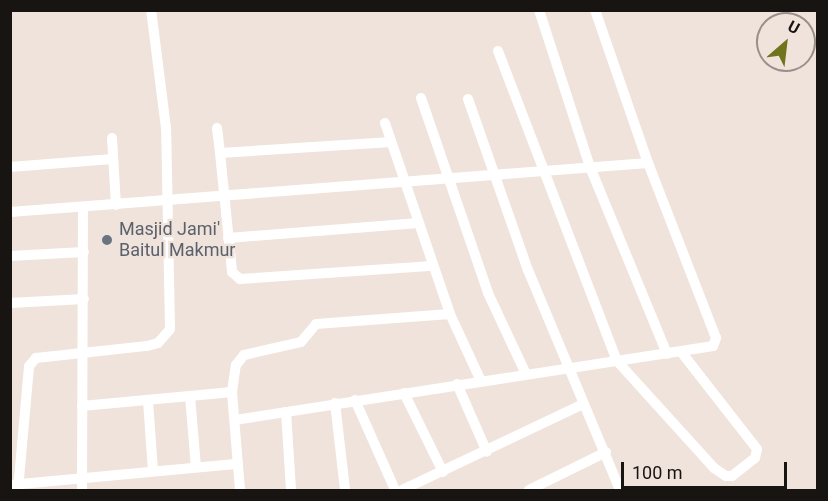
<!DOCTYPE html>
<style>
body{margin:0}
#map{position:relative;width:828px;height:501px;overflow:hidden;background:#efe3db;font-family:Roboto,sans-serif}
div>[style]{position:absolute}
.street>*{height:10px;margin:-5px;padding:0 5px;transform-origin:5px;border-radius:5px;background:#fff}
.dots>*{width:16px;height:16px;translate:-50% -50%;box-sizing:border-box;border:3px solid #efe3db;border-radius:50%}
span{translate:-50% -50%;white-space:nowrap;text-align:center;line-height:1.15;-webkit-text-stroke:4.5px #efe3db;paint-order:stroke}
.worship-label{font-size:18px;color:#5b616d}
.left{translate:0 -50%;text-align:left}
.frame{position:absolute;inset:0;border:12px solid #181412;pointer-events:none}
.north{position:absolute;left:756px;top:12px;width:60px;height:60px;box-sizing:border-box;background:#efe3db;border:2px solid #99908b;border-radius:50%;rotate:28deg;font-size:16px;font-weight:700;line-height:24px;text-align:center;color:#181412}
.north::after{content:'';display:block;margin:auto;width:21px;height:27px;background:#70751d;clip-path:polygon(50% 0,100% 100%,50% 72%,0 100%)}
.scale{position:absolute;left:621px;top:462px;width:166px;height:27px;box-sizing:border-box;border:3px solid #181412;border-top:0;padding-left:8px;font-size:18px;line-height:21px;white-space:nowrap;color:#181412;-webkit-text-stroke:4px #efe3db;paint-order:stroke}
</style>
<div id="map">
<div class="street">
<div style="left:539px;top:10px;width:165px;rotate:72deg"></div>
<div style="left:590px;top:167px;width:202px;rotate:67.6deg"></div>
<div style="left:498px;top:51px;width:332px;rotate:69deg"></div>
<div style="left:617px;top:361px;width:144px;rotate:47.8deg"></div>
<div style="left:714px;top:468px;width:14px;rotate:34deg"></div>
<div style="left:726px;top:476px;width:6px"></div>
<div style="left:732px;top:476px;width:29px;rotate:-38deg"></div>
<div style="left:755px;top:458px;width:9px;rotate:-77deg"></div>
<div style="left:757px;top:449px;width:122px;rotate:-128deg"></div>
<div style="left:421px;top:98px;width:206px;rotate:71deg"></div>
<div style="left:488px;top:293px;width:89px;rotate:64.9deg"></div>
<div style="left:468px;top:99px;width:181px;rotate:70.7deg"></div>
<div style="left:528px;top:270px;width:238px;rotate:67.3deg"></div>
<div style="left:385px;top:123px;width:202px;rotate:71.2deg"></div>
<div style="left:450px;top:314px;width:72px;rotate:65.2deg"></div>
<div style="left:217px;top:128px;width:25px;rotate:83deg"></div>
<div style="left:112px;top:138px;width:67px;rotate:86.6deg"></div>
<div style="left:391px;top:142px;width:171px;rotate:176.3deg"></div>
<div style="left:220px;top:153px;width:120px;rotate:84.2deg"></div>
<div style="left:232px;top:272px;width:11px;rotate:41deg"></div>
<div style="left:240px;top:279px;width:193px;rotate:-3.9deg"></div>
<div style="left:10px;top:167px;width:103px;rotate:-4.4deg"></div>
<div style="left:10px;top:212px;width:640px;rotate:-4.39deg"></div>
<div style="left:228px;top:238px;width:191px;rotate:-4.5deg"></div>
<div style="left:10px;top:256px;width:74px;rotate:-3.1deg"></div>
<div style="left:10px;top:303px;width:74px;rotate:-3.1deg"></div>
<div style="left:457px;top:384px;width:74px;rotate:66.2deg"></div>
<div style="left:404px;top:393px;width:88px;rotate:63.7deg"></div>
<div style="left:190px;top:396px;width:71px;rotate:85.2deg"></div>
<div style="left:355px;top:400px;width:98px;rotate:66deg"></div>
<div style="left:148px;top:401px;width:70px;rotate:85.9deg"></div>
<div style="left:335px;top:403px;width:88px;rotate:83.4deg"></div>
<div style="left:82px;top:406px;width:151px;rotate:-5.3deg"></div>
<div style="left:286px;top:412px;width:78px;rotate:86.3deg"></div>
<div style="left:235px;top:420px;width:484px;rotate:-8.8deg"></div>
<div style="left:713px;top:346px;width:9px;rotate:-69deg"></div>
<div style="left:716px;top:338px;width:188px;rotate:-111.2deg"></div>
<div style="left:648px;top:163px;width:162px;rotate:-109.1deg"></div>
<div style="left:10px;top:485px;width:229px;rotate:-5.3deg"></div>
<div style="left:18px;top:490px;width:124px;rotate:-84.9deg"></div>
<div style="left:29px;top:366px;width:11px;rotate:-49deg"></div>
<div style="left:36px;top:358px;width:112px;rotate:-6.2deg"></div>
<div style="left:147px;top:346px;width:11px;rotate:-15deg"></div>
<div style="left:158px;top:343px;width:18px;rotate:-49deg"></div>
<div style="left:170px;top:329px;width:201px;rotate:-91.1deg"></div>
<div style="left:166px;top:128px;width:119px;rotate:-97.2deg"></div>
<div style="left:82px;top:490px;width:283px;rotate:-89.8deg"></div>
<div style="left:240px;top:490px;width:98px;rotate:-94.7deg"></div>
<div style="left:232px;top:392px;width:27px;rotate:-82deg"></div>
<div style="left:236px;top:365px;width:13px;rotate:-51deg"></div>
<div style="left:244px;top:355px;width:58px;rotate:-12.8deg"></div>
<div style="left:301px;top:342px;width:23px;rotate:-50deg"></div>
<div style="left:316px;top:324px;width:134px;rotate:-4.3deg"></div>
<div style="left:402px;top:490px;width:200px;rotate:-25.4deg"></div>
<div style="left:529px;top:490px;width:86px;rotate:-26.3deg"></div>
</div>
<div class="dots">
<div style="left:107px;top:240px;background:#6b7280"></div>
</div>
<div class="worship-label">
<span class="left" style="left:119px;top:240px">Masjid Jami'<br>Baitul Makmur</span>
</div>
<div class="frame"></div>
<div class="north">U</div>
<div class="scale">100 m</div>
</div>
